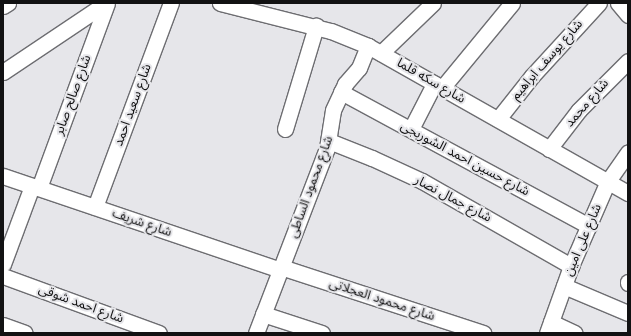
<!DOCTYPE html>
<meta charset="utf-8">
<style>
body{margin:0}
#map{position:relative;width:631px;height:336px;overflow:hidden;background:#e6e6ea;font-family:Helvetica,"Noto Sans Arabic",sans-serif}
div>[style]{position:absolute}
.roads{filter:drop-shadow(1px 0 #6d6d71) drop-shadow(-1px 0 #6d6d71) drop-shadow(0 1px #6d6d71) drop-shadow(0 -1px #6d6d71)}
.minor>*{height:15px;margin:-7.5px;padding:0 7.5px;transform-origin:7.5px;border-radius:7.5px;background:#fff}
span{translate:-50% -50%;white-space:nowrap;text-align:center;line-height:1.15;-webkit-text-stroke:4px #e6e6ea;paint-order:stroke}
.street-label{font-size:13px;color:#121213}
.frame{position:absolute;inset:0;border:4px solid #121213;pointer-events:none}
</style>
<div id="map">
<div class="roads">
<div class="minor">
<div style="left:220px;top:3px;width:114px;rotate:14.2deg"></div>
<div style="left:331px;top:31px;width:40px;rotate:22deg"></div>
<div style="left:368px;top:46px;width:299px;rotate:29.5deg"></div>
<div style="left:618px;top:3px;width:16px;rotate:50deg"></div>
<div style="left:3px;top:6px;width:6px;rotate:-31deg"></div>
<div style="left:381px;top:53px;width:72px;rotate:-43.9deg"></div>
<div style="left:3px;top:72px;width:124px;rotate:-33.8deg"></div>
<div style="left:442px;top:88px;width:110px;rotate:-50.5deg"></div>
<div style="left:341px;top:92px;width:282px;rotate:28.4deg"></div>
<div style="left:498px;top:119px;width:55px;rotate:-51.7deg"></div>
<div style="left:532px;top:76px;width:99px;rotate:-47.5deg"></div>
<div style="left:285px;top:129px;width:108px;rotate:-73.2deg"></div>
<div style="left:411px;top:129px;width:51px;rotate:-62.9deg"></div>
<div style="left:329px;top:141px;width:46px;rotate:21.6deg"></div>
<div style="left:372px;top:158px;width:55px;rotate:24.7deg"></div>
<div style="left:422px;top:181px;width:172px;rotate:29.7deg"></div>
<div style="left:549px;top:149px;width:49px;rotate:-52.4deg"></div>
<div style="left:579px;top:110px;width:69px;rotate:-45deg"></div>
<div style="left:3px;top:176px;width:293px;rotate:18.7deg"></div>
<div style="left:39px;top:188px;width:197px;rotate:-69.8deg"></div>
<div style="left:95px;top:207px;width:218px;rotate:-69.6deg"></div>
<div style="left:3px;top:264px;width:83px;rotate:-69.6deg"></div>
<div style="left:281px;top:267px;width:213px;rotate:18.1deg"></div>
<div style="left:3px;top:276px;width:166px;rotate:20.1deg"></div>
<div style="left:628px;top:283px;width:1px;rotate:-90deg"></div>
<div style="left:564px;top:286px;width:69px;rotate:22.9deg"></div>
<div style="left:263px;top:314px;width:62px;rotate:17.9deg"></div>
<div style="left:551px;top:322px;width:26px;rotate:25deg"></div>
<div style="left:3px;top:325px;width:23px;rotate:20deg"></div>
<div style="left:256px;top:333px;width:198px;rotate:-69deg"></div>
<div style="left:327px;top:148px;width:38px;rotate:-81deg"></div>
<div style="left:333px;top:110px;width:29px;rotate:-65deg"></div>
<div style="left:345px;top:84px;width:21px;rotate:-49deg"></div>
<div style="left:359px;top:68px;width:24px;rotate:-68deg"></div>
<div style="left:547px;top:333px;width:71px;rotate:-70.3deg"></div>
<div style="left:571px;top:266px;width:93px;rotate:-66.5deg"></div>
<div style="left:608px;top:181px;width:35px;rotate:-55deg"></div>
</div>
</div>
<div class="street-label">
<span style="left:547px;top:60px;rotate:-49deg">شارع يوسف ابراهيم</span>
<span style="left:431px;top:81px;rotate:30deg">شارع سكه قلما</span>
<span style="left:73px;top:95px;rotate:-70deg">شارع صالح صابر</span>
<span style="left:587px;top:103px;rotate:-49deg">شارع محمد</span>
<span style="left:133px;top:105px;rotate:-70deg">شارع سعيد احمد</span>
<span style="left:465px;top:159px;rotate:28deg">شارع حسين احمد الشوربجى</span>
<span style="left:311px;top:187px;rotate:-70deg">شارع محمود الساطى</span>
<span style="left:453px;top:199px;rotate:28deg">شارع جمال نصار</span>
<span style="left:142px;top:223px;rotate:19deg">شارع شريف</span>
<span style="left:583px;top:240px;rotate:-67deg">شارع على امين</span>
<span style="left:382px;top:300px;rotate:18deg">شارع محمود العجلاتى</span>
<span style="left:81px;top:304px;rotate:20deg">شارع احمد شوقى</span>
</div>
<div class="frame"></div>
</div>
